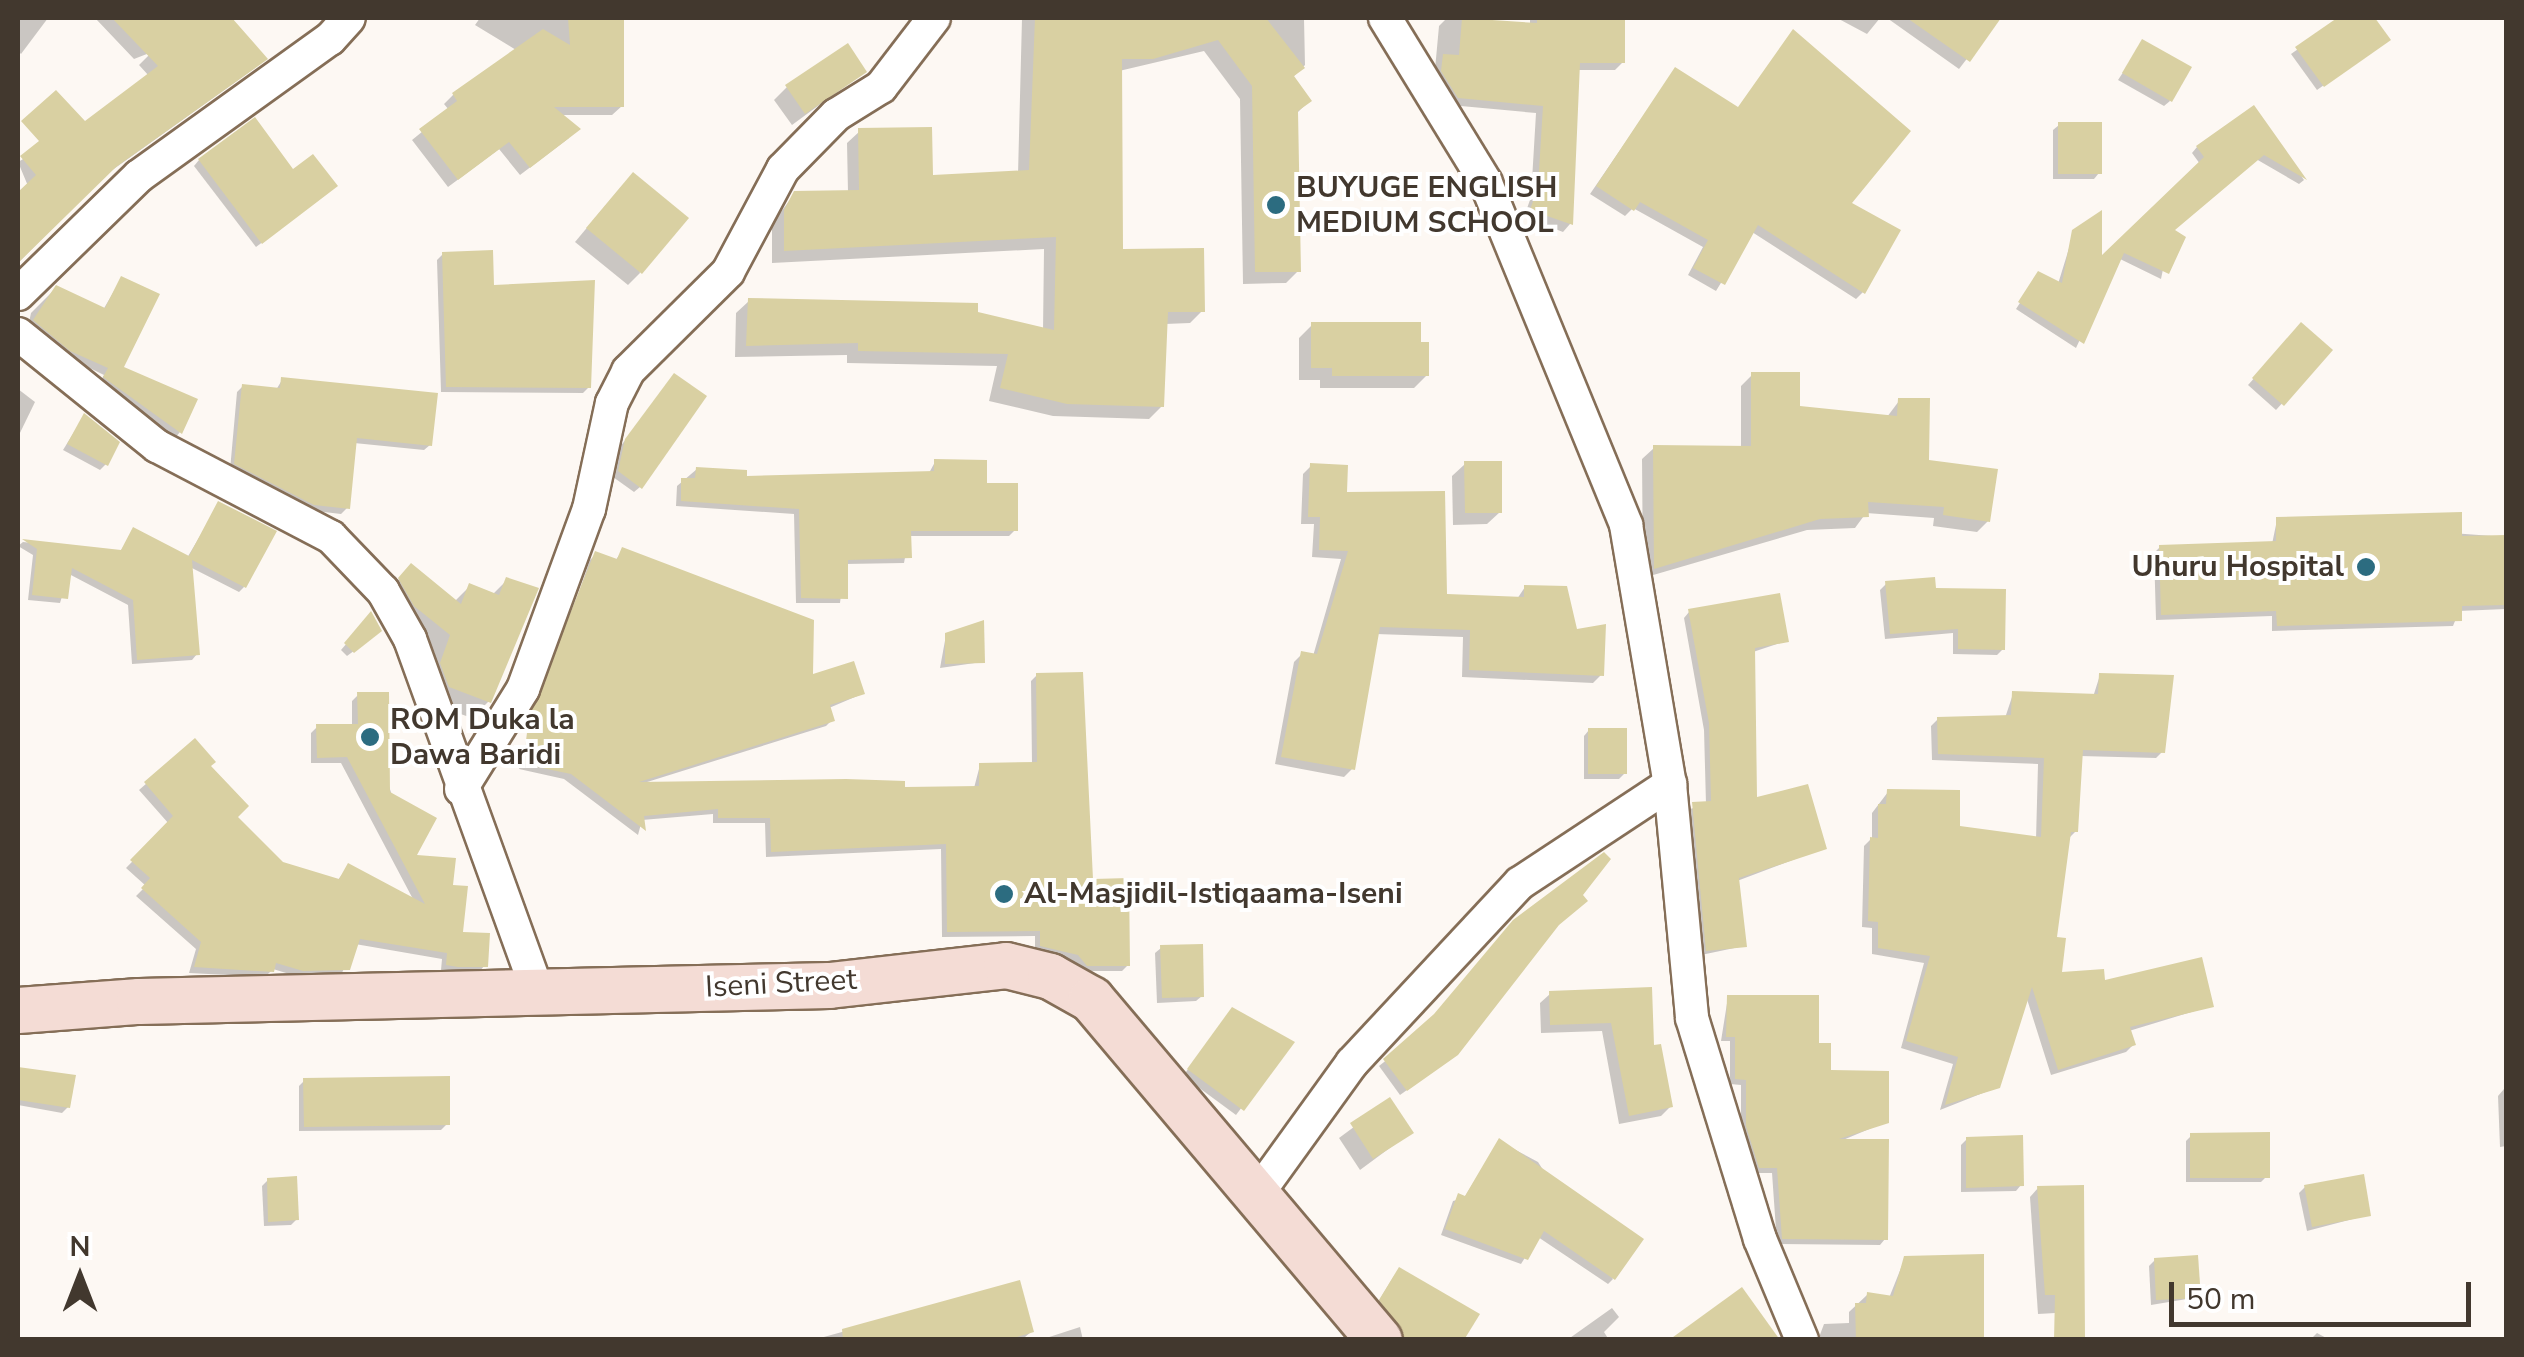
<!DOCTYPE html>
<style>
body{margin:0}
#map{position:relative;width:2524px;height:1357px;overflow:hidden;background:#fdf8f3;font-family:"Nunito Sans",sans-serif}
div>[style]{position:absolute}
.shadow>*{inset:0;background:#0003}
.building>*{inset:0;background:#d9d0a2}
.roads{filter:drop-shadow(2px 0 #856e57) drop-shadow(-2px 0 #856e57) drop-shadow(0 2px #856e57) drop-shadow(0 -2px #856e57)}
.street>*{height:32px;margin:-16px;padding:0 16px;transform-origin:16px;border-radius:16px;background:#fff}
.secondary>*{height:45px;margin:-22.5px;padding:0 22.5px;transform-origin:22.5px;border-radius:22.5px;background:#f4dcd5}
.dots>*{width:28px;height:28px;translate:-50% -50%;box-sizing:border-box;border:5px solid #fff;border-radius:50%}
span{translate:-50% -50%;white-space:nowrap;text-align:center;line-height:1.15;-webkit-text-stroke:8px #fff;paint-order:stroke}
.poi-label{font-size:30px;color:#42382e;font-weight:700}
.left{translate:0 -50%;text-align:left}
.right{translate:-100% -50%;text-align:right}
.street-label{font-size:30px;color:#42382e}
.frame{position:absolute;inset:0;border:20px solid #42382e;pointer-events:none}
.north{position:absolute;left:30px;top:1227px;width:100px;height:100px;-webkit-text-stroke:8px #fff;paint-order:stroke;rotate:0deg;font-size:28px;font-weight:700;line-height:40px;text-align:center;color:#42382e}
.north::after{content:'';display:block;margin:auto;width:35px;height:45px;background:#42382e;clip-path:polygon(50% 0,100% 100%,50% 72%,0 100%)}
.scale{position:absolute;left:2169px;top:1282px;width:302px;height:45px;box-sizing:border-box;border:5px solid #42382e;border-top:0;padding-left:12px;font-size:30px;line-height:35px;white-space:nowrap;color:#42382e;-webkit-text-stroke:8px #fff;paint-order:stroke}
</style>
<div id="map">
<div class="shadow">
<div style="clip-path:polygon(18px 18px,48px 18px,21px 54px,18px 51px)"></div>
<div style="clip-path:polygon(205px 18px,255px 68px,104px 176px,18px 263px,18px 195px,28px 186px,18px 162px,84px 124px,149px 76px,139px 65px,152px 52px,134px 59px,96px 19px)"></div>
<div style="clip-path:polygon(480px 18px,623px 18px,622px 106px,612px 115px,560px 115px,569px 138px,520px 175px,499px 149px,448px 187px,412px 140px,449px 110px,444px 104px,453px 95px,516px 50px,475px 25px)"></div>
<div style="clip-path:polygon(1022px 18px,1304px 18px,1305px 65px,1292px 78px,1309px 101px,1296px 114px,1298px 271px,1286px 283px,1243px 284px,1240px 99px,1204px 51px,1119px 71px,1121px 252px,1202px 311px,1190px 323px,1165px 324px,1162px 406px,1149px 419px,1053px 416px,989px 401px,997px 366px,847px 363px,847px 355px,735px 357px,736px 313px,749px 301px,975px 314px,1043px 330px,1044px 249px,772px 263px,772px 224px,795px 193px,848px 193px,847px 143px,860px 131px,931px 178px,1018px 174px)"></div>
<div style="clip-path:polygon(1447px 18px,1530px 25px,1530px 18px,1610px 18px,1623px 62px,1615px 70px,1577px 70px,1570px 224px,1563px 232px,1524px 217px,1531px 197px,1536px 113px,1450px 105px,1434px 80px,1439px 26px)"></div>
<div style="clip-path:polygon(1837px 18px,1880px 18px,1867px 34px)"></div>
<div style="clip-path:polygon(1887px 18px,1990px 18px,1996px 21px,1959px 69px)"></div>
<div style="clip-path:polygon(2342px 18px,2372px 18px,2387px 40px,2317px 90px,2291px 54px)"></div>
<div style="clip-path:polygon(2143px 42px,2170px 101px,2164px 106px,2118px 80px)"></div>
<div style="clip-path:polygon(1675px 70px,1737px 110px,1849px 204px,1863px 292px,1856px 299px,1752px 232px,1716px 291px,1688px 275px,1703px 247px,1633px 208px,1625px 216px,1590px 194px)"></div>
<div style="clip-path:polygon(864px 72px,792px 125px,774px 100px,787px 87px)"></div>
<div style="clip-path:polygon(2254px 109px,2304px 180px,2299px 184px,2256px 159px,2171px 231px,2161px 279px,2118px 258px,2076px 348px,2016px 309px,2037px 277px,2058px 284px,2074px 232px,2099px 261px,2200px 164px,2192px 153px,2197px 147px)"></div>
<div style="clip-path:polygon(2059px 125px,2099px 173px,2094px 179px,2053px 179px,2053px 130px)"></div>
<div style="clip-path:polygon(199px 160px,293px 173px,329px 192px,256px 247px,194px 166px)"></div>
<div style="clip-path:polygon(621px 187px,640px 273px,628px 285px,575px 242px)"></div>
<div style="clip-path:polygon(443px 254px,492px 288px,589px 387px,583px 393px,441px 392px,437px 260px)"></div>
<div style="clip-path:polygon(121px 279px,121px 368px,180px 432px,175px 438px,99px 384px,104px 375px,65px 356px,28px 327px,31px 313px,56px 288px,103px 310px)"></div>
<div style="clip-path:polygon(1312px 325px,1427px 375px,1414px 388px,1320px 388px,1320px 380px,1299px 380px,1299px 338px)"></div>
<div style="clip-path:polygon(2301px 326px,2329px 351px,2276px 410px,2248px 385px)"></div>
<div style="clip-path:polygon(1752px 375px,1797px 408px,1887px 417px,1899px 401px,1926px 462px,1988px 521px,1977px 532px,1933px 526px,1934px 518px,1866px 513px,1855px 528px,1807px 530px,1643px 578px,1642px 459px,1654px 448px,1741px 449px,1741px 386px)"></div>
<div style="clip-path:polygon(282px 380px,430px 445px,424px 450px,354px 443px,347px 508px,341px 514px,307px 510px,230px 470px,237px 392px,243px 386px,276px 390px)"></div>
<div style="clip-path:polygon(669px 382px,640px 487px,634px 492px,613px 477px,620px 447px)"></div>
<div style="clip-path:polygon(18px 389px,35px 402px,18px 437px)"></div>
<div style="clip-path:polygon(84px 416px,106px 464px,100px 470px,63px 450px)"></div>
<div style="clip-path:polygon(935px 462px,984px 485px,1015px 530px,1009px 536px,909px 536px,904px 563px,845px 564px,840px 603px,796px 603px,794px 514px,676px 506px,677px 486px,697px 469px,744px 479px,929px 473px)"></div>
<div style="clip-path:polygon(1465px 464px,1500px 512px,1487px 524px,1453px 525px,1452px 476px)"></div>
<div style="clip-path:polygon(1311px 466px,1444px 596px,1517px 599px,1525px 587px,1575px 632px,1601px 675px,1593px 683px,1462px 677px,1463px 637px,1376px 634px,1352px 769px,1344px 777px,1275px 764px,1294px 662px,1302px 654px,1313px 656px,1341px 559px,1312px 557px,1314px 524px,1301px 524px,1303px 474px)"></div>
<div style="clip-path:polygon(219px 504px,244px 587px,239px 592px,190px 567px,197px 654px,192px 660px,132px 664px,128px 605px,69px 574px,60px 603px,28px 600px,33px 555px,18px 546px,23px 542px,120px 552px,134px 530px,187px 558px)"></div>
<div style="clip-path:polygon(2277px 520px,2506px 537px,2506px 609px,2459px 611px,2453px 626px,2272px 631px,2272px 616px,2156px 620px,2154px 553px,2160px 547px,2272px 544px)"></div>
<div style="clip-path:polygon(623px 550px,810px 677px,862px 694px,829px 708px,832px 720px,826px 726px,644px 783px,974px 788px,980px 765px,1032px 765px,1031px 681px,1037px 675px,1090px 881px,1128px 965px,1122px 971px,1080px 971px,1072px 960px,1035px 952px,1035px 936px,942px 937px,941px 849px,766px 857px,765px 823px,713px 823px,713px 814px,642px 820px,638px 835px,564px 779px,519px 769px,590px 560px,596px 554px,615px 561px)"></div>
<div style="clip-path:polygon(412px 566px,454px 602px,470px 586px,492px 595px,507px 580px,489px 701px,472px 718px,432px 704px,424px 681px,435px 653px,398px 623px,395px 583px)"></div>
<div style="clip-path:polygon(1886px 584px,1933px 590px,2003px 649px,1997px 655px,1953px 654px,1953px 633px,1885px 639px,1880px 590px)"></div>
<div style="clip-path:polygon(1689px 612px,1786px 641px,1753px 652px,1755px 801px,1824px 848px,1737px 881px,1744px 946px,1701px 955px,1687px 810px,1706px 804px,1704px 730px,1684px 618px)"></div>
<div style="clip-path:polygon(371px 615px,374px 636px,347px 656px,341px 650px)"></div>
<div style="clip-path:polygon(946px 635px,982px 662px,940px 668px)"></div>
<div style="clip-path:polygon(2100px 675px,2163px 751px,2156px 758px,2080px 756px,2076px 831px,2069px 838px,2054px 939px,2059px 974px,2211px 1006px,2129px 1031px,2133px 1045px,2126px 1052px,2051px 1075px,2026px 996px,1998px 1087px,1940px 1110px,1953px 1064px,1901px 1048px,1924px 963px,1872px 954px,1872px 928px,1862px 927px,1864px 846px,1872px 838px,1872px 813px,1888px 792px,1957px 828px,2036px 839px,2038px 764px,1932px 760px,1931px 726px,1938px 719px,2005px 718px,2013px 694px,2093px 697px)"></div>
<div style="clip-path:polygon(358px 695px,413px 857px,450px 887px,461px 934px,485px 965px,479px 972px,450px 973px,441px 970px,442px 959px,355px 944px,341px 975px,296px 976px,273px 969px,265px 977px,189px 973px,196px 949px,136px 896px,146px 886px,126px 868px,169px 824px,139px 790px,195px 741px,235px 817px,282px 864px,337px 881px,349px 866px,414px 901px,341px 763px,311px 763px,311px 733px,317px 727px,352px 726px,352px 701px)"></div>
<div style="clip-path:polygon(1589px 730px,1625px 773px,1619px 779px,1584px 779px,1584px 736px)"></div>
<div style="clip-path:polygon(1554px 927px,1449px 1060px,1400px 1095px,1379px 1066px)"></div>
<div style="clip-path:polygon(1161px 948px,1202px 996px,1196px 1001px,1157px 1003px,1155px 953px)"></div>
<div style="clip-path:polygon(1650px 990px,1652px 1048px,1670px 1107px,1661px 1116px,1619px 1124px,1602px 1031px,1541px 1033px,1540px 1003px,1550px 994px)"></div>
<div style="clip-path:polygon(1728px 997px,1817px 1046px,1829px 1072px,1886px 1122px,1843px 1140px,1885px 1239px,1880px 1245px,1777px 1244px,1772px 1173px,1754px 1173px,1741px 1132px,1741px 1085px,1730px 1084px,1730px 1041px,1721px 1041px)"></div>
<div style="clip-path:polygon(1227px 1016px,1291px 1042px,1236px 1115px,1183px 1076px)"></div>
<div style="clip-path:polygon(18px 1069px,73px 1077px,68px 1107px,62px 1113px,18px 1105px)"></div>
<div style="clip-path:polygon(304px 1081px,447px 1124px,441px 1130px,299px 1131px,299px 1086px)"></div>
<div style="clip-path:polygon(2504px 1089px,2506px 1146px,2500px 1147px,2498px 1096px)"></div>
<div style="clip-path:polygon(1389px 1101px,1410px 1133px,1360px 1170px,1339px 1138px)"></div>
<div style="clip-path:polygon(2192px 1135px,2267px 1176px,2261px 1182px,2186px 1182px,2186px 1141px)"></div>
<div style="clip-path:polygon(1967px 1139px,2021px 1185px,2016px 1191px,1961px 1192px,1961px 1145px)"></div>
<div style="clip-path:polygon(1499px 1141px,1538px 1162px,1613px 1279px,1608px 1284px,1538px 1237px,1521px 1264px,1441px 1235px,1453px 1201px,1464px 1198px)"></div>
<div style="clip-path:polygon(268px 1180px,297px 1219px,291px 1225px,264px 1226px,262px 1186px)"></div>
<div style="clip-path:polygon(2305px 1187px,2368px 1215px,2307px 1231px,2299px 1193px)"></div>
<div style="clip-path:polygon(2038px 1188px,2073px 1312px,2038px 1314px,2030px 1197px)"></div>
<div style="clip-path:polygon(1905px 1258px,1981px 1340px,1818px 1340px,1824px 1324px,1849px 1323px,1849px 1312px,1867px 1295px,1889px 1298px)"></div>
<div style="clip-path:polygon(2155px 1260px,2199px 1297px,2151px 1305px,2149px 1266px)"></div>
<div style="clip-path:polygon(1394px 1276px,1462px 1340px,1399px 1340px,1375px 1307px)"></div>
<div style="clip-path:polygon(1019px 1283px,1031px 1332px,1025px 1337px,813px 1340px)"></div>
<div style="clip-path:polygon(1612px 1308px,1619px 1317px,1604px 1332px,1609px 1340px,1567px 1340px)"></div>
<div style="clip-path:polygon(1080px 1327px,1083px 1340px,1040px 1340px)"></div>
<div style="clip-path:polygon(2317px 1333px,2330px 1340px,2310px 1340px)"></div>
</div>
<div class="building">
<div style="clip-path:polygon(112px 18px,232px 18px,268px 59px,116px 167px,18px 263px,18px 192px,36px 175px,20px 156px,39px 141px,21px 121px,56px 90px,85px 121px,158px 66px)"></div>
<div style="clip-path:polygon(568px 18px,624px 18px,624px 107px,554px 107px,581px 129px,530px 168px,509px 142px,458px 180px,419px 129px,457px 101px,452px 93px,543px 29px,570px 45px)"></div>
<div style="clip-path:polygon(1035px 18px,1266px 18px,1305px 68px,1294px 76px,1312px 101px,1298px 111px,1301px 272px,1255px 272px,1252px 86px,1218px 40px,1153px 59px,1122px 59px,1123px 249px,1204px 248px,1205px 312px,1168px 312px,1164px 407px,1067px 404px,1000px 388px,1008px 354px,858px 351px,858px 343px,746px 346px,748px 298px,978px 303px,978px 312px,1054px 330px,1056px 237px,784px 251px,784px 210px,794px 191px,859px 190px,858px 128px,932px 127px,933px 175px,1029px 170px)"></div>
<div style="clip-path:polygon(1462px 18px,1537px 23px,1537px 18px,1625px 18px,1625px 63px,1580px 63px,1573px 225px,1530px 210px,1538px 187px,1543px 106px,1458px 98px,1441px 71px,1443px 54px,1459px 55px)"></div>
<div style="clip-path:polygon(1907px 18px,2001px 18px,1970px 62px)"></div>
<div style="clip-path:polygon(2337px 18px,2375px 18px,2391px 40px,2324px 87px,2295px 47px)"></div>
<div style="clip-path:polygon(1793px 29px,1911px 131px,1852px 203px,1901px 230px,1865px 294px,1758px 225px,1725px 285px,1693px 268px,1708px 240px,1640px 202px,1634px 211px,1596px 186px,1675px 67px,1738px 107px)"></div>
<div style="clip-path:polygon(2142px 39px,2192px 67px,2172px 102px,2122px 73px)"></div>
<div style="clip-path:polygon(848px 43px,867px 72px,805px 114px,785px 85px)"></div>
<div style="clip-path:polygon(2254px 105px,2307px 180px,2264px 155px,2175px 230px,2186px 237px,2169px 274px,2124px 253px,2084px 344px,2018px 302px,2038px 271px,2062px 283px,2072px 230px,2102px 210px,2102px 255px,2204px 157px,2196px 146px)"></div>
<div style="clip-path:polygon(255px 117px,293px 169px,313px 154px,338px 186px,262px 244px,198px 159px)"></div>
<div style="clip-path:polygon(2058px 122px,2102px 122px,2102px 174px,2058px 174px)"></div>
<div style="clip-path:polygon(633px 172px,689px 218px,642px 274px,586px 228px)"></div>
<div style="clip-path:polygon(493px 250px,494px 285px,595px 280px,591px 388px,446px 387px,442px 252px)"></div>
<div style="clip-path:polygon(121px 276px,160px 294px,124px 367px,198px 399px,182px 434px,103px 377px,108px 368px,70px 351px,33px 320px,56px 285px,105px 308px)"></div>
<div style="clip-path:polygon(1311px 322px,1421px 322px,1421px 342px,1429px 342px,1429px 376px,1332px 376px,1332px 368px,1311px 368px)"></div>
<div style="clip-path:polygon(2301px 322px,2333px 350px,2284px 406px,2252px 378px)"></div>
<div style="clip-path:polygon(1751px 372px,1800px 372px,1800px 406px,1897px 416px,1898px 398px,1930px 398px,1929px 460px,1998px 469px,1990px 522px,1943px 515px,1944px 507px,1868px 502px,1869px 517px,1820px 519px,1654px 569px,1653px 445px,1751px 446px)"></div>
<div style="clip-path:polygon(674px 373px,707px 396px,642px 489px,618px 471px,625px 439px)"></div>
<div style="clip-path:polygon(281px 377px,438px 393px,432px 446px,357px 438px,350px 509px,314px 505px,234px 464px,242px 384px,280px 388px)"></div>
<div style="clip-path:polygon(84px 413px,120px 442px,108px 466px,67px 444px)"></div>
<div style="clip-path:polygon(934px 459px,987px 460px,987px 483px,1018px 483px,1018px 531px,911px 531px,912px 558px,848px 560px,848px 599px,801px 598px,799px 509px,681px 501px,681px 478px,695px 478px,696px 467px,747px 470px,747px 476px,934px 471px)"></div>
<div style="clip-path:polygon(1464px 461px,1502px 461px,1502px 513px,1465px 513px)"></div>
<div style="clip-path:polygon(1310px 463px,1348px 465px,1347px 492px,1445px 491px,1447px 594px,1524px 597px,1524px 585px,1567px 586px,1577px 629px,1606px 624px,1604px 676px,1469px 670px,1470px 630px,1380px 627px,1355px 770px,1281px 757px,1301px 651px,1317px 654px,1348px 551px,1319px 550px,1320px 517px,1308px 517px)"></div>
<div style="clip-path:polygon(218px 501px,277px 531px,246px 588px,192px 560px,200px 655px,137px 660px,133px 600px,72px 568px,68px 599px,32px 595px,37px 549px,22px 539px,121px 550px,133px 527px,189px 556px)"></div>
<div style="clip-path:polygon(2462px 512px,2462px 536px,2506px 535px,2506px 605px,2462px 606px,2462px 621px,2277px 626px,2276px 611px,2161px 615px,2159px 545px,2276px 541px,2276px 517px)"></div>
<div style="clip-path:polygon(622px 547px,814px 620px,813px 674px,854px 661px,865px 694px,830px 705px,835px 721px,639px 782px,846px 779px,905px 781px,905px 787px,979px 786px,979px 763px,1037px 762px,1036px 673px,1083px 672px,1093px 879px,1129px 878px,1130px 966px,1087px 966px,1078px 955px,1040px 946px,1040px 931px,947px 932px,946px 844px,771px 852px,770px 818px,718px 818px,718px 809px,644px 816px,646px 831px,571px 774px,523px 764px,529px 717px,595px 551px,617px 559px)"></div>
<div style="clip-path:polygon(411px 563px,461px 604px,469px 583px,499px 595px,506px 577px,539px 588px,491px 703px,449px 687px,440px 663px,450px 635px,414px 606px,398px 578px)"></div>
<div style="clip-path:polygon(1935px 577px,1936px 588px,2006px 589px,2005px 650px,1958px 649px,1958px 629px,1890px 634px,1885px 581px)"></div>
<div style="clip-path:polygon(1780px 593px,1789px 642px,1755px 648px,1757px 797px,1808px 784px,1827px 849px,1739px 878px,1747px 947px,1706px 951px,1692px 802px,1711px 801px,1709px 723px,1688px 609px)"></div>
<div style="clip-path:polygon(371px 611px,382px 631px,354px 653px,344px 643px)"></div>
<div style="clip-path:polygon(984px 620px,985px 663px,945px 664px,945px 633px)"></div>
<div style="clip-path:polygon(2099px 673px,2174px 675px,2165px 753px,2083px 750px,2078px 832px,2071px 832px,2057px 937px,2066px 938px,2062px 972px,2104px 969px,2105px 980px,2202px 957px,2214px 1007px,2130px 1027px,2136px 1045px,2058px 1070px,2032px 987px,2000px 1088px,1945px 1105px,1958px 1057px,1906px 1041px,1930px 956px,1878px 948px,1878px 922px,1868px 921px,1870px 837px,1878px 838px,1878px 804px,1886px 804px,1887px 789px,1960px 790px,1960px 826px,2041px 837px,2044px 758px,1938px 754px,1937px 717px,2011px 715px,2012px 691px,2098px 694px)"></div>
<div style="clip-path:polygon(357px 692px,389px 692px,390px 792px,437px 818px,417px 855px,456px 858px,453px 885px,468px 886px,463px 932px,490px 933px,488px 967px,458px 967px,446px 965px,447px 953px,360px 939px,350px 970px,303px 971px,276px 963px,274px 972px,194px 967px,201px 942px,141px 888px,150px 878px,130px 860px,173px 816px,144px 782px,195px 738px,216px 762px,211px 766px,249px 806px,238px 817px,283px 862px,339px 879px,348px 863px,425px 904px,347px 757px,317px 758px,316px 724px,358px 724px)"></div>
<div style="clip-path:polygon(1588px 728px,1627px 728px,1627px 774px,1588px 774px)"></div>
<div style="clip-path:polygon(1604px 852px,1611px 859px,1583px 895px,1588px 901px,1559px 925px,1458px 1055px,1407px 1091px,1383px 1059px,1434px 1014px,1513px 920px)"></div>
<div style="clip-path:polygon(1203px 944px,1204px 997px,1162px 998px,1160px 945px)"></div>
<div style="clip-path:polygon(1652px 987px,1654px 1045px,1661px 1044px,1673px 1107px,1629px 1116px,1611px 1023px,1550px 1025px,1549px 991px)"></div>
<div style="clip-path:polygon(1727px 995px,1819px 995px,1819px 1043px,1831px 1043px,1831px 1070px,1889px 1071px,1889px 1123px,1839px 1139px,1889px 1139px,1888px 1240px,1782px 1239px,1777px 1168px,1759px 1168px,1746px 1126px,1746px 1080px,1735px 1079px,1735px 1037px,1726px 1037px)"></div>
<div style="clip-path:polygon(1232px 1007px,1295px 1042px,1244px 1111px,1187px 1069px)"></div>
<div style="clip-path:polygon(18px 1067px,76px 1075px,70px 1108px,18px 1100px)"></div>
<div style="clip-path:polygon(450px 1076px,450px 1125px,304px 1127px,303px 1078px)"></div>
<div style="clip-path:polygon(1390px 1097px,1414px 1133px,1373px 1159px,1350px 1123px)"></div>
<div style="clip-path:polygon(2270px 1132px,2270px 1178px,2190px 1178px,2190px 1133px)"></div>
<div style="clip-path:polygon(2023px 1135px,2024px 1186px,1966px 1188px,1966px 1137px)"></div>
<div style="clip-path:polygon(1499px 1138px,1644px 1239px,1615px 1280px,1544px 1231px,1528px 1260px,1445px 1229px,1458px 1193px,1465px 1196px)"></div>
<div style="clip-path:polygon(2364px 1174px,2371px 1216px,2312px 1227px,2304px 1185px)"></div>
<div style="clip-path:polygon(297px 1176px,299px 1220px,268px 1222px,267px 1178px)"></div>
<div style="clip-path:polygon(2084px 1185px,2085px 1340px,2054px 1340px,2055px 1295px,2045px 1295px,2037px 1186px)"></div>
<div style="clip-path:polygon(1984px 1254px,1984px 1340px,1856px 1340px,1855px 1303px,1866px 1303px,1867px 1292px,1893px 1296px,1904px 1256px)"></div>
<div style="clip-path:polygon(2198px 1255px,2201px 1298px,2156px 1300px,2154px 1258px)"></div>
<div style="clip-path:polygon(1399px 1267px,1480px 1314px,1464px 1340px,1405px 1340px,1379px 1300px)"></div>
<div style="clip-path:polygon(1020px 1280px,1034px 1332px,1006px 1340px,843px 1340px,842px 1329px)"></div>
<div style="clip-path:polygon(1742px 1287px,1780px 1340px,1669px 1340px)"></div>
</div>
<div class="roads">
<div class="street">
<div style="left:1385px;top:18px;width:193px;rotate:58.5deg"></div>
<div style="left:1486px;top:183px;width:370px;rotate:67.7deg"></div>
<div style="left:1626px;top:525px;width:263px;rotate:80.4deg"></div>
<div style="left:1670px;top:784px;width:235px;rotate:84.6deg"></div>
<div style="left:1692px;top:1018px;width:231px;rotate:72.9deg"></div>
<div style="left:1760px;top:1239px;width:109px;rotate:67.4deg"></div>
<div style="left:18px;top:294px;width:169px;rotate:-44.3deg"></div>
<div style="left:139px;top:176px;width:235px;rotate:-35.7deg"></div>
<div style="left:330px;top:39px;width:28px;rotate:-48deg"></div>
<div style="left:18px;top:334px;width:179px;rotate:38.9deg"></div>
<div style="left:157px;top:446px;width:196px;rotate:27.6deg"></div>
<div style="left:331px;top:537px;width:75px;rotate:46.1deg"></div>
<div style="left:383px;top:591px;width:55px;rotate:60.6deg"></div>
<div style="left:410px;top:639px;width:376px;rotate:70.1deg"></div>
<div style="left:461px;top:789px;width:118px;rotate:-58.2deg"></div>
<div style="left:523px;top:689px;width:192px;rotate:-69.9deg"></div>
<div style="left:589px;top:509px;width:108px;rotate:-77.8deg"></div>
<div style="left:612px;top:403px;width:36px;rotate:-63deg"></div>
<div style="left:628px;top:371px;width:141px;rotate:-44.7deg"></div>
<div style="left:728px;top:272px;width:117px;rotate:-61.9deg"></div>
<div style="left:783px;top:169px;width:76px;rotate:-45.5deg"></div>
<div style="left:836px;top:115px;width:53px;rotate:-31.9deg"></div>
<div style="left:881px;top:87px;width:87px;rotate:-52.5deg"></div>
<div style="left:1256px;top:1196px;width:164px;rotate:-54.2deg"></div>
<div style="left:1352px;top:1063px;width:246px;rotate:-47deg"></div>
<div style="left:1520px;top:883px;width:180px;rotate:-33.4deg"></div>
</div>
<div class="secondary">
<div style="left:18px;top:1010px;width:121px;rotate:-4.3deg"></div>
<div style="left:139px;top:1001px;width:690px;rotate:-1.33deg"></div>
<div style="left:829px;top:985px;width:178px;rotate:-6.4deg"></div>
<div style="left:1006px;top:965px;width:45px;rotate:14deg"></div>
<div style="left:1050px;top:976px;width:47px;rotate:29.3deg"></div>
<div style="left:1091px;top:999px;width:446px;rotate:49.8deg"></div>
</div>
</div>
<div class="dots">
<div style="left:1276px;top:205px;background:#2c6c80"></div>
<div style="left:2366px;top:567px;background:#2c6c80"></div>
<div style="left:370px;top:737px;background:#2c6c80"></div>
<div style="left:1004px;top:894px;background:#2c6c80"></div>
</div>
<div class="poi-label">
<span class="left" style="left:1296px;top:205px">BUYUGE ENGLISH<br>MEDIUM SCHOOL</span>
<span class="right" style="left:2344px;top:567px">Uhuru Hospital</span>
<span class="left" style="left:390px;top:737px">ROM Duka la<br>Dawa Baridi</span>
<span class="left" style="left:1024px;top:894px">Al-Masjidil-Istiqaama-Iseni</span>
</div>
<div class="street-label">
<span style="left:781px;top:984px;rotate:-3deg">Iseni Street</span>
</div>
<div class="frame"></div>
<div class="north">N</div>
<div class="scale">50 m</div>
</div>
